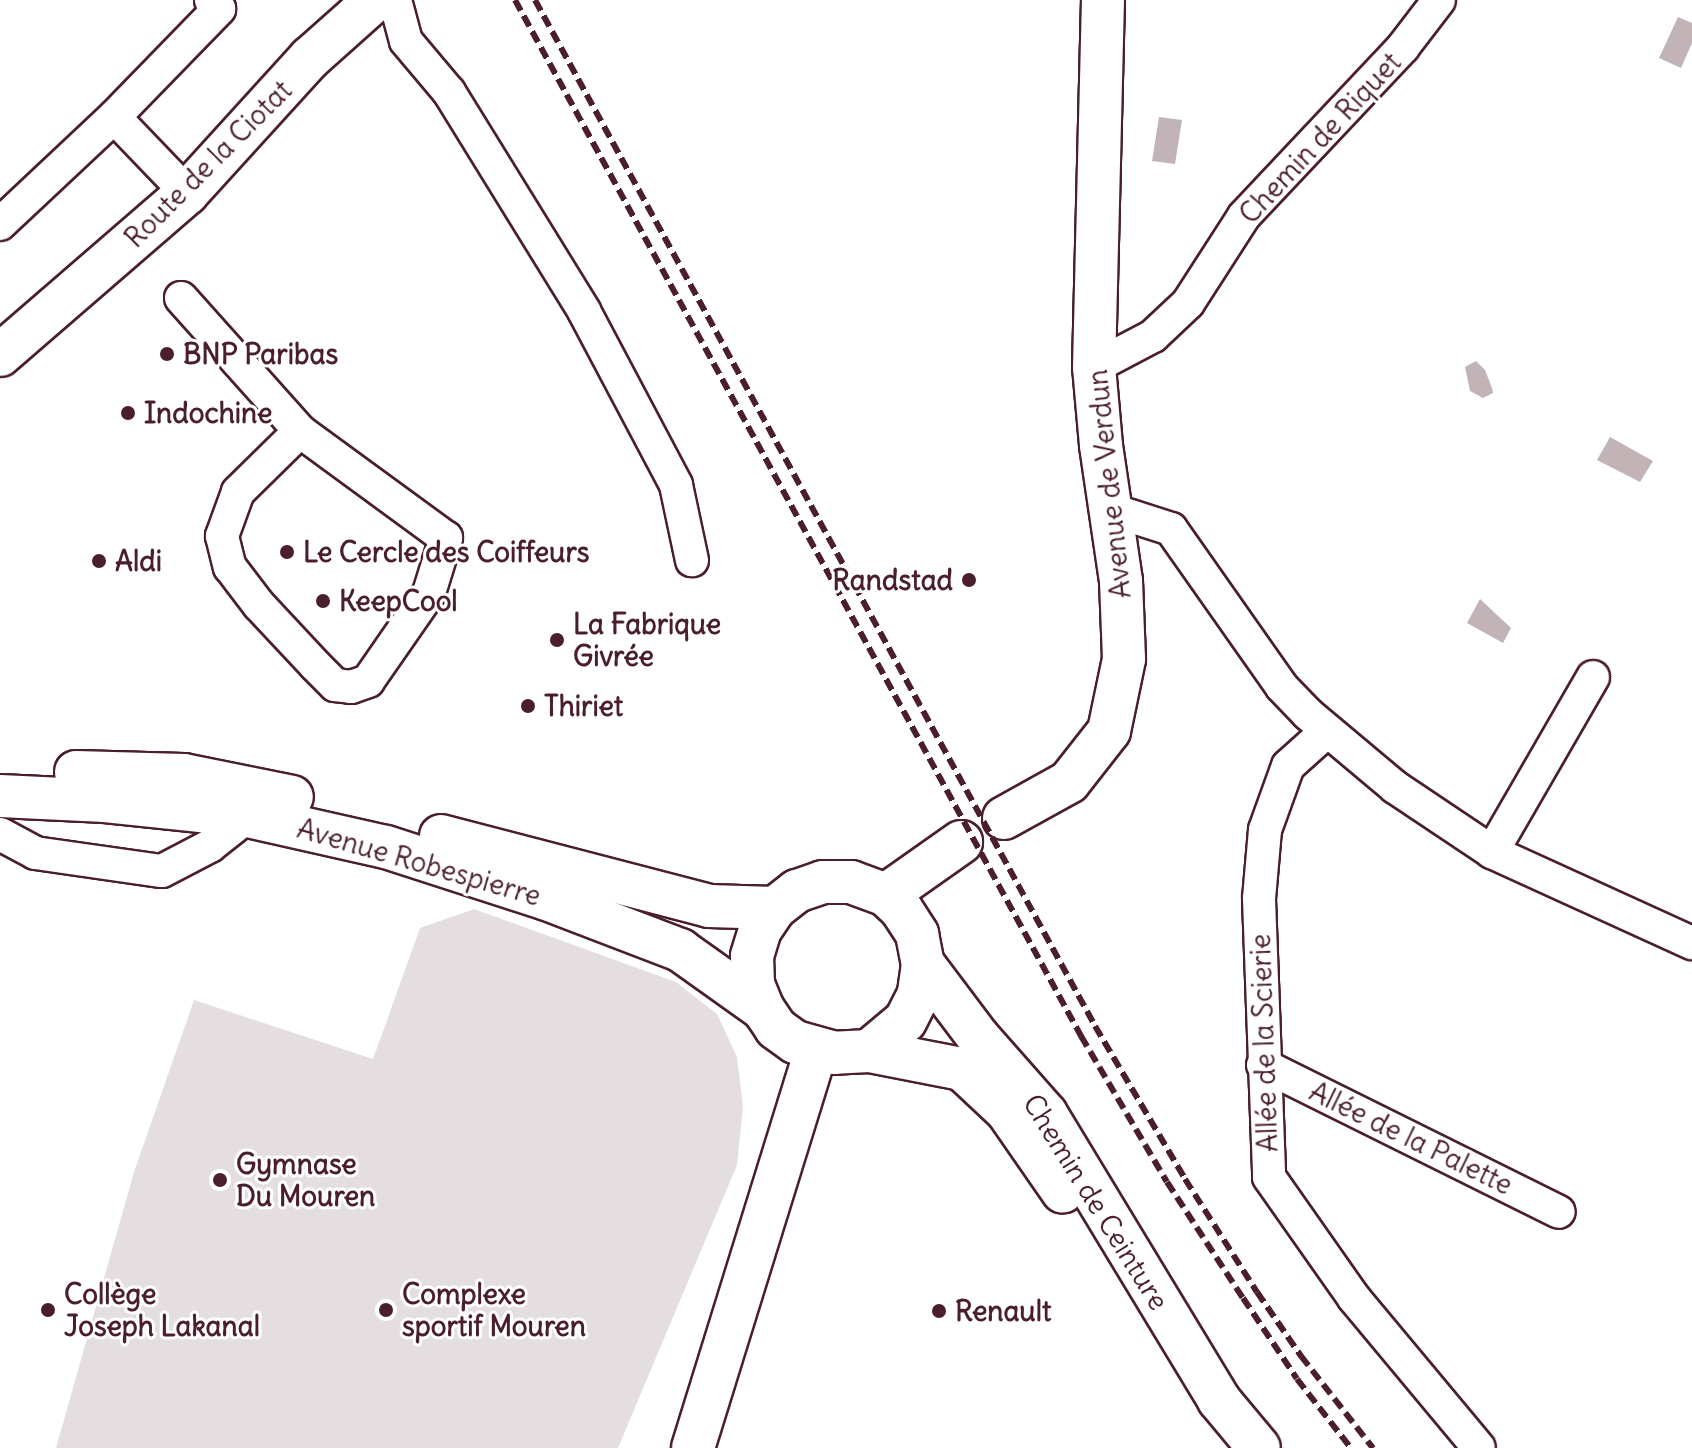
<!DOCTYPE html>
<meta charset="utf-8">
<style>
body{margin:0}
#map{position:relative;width:1692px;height:1448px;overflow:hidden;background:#fff;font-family:Delius,sans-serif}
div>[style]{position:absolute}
.green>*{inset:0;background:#e5dee0}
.water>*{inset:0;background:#c1b3b6}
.roads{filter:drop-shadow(2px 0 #4a1f2b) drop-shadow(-2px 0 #4a1f2b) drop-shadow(0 2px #4a1f2b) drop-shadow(0 -2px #4a1f2b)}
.minor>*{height:32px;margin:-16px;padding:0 16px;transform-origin:16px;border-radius:16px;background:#fff}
.major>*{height:42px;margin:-21px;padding:0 21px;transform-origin:21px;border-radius:21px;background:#fff}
.rail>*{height:6px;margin-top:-3px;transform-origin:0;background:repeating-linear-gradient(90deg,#4a1f2b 0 12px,transparent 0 18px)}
.dots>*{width:22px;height:22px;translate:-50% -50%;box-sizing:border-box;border:4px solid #fff;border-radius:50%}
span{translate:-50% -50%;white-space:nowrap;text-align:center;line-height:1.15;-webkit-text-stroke:6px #fff;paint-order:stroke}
.street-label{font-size:28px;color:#4a1f2b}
.poi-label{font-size:28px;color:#4a1f2b;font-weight:700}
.left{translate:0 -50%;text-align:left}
.right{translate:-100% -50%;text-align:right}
</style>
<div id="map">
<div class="green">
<div style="clip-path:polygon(474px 909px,676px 982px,717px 1014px,737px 1057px,743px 1107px,737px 1165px,618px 1448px,56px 1448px,134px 1172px,194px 1000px,373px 1059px,420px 928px)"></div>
</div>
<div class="water">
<div style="clip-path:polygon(1678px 17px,1692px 23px,1692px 43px,1681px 68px,1659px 58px)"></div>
<div style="clip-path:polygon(1159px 117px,1182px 120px,1175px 164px,1152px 161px)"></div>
<div style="clip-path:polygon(1476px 361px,1485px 370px,1492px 388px,1493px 393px,1483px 398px,1470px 391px,1465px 367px)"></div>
<div style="clip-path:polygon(1610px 437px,1653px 461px,1640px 482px,1597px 460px)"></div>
<div style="clip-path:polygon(1480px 599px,1511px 628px,1503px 643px,1467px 623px)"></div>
</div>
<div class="roads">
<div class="minor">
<div style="left:395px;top:0;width:42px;rotate:75deg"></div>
<div style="left:406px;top:41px;width:67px;rotate:49.9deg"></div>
<div style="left:449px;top:92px;width:257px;rotate:58.3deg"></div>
<div style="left:584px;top:311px;width:197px;rotate:62.1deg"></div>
<div style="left:676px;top:485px;width:77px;rotate:78deg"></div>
<div style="left:187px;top:193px;width:105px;rotate:-133.8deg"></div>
<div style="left:114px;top:117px;width:151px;rotate:-45.8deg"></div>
<div style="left:219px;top:9px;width:12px;rotate:-132deg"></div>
<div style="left:0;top:224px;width:156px;rotate:-43.2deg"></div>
<div style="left:181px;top:298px;width:178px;rotate:48.2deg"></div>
<div style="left:300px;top:431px;width:87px;rotate:135.5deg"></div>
<div style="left:238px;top:492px;width:47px;rotate:110deg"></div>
<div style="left:222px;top:536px;width:32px;rotate:76deg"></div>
<div style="left:230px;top:567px;width:48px;rotate:52.7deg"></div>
<div style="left:259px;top:605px;width:83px;rotate:46.9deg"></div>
<div style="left:316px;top:666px;width:27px;rotate:45deg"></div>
<div style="left:335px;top:685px;width:16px;rotate:7deg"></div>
<div style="left:351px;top:687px;width:18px;rotate:-19deg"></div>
<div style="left:368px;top:681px;width:107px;rotate:-55.3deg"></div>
<div style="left:429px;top:593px;width:58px;rotate:-72.8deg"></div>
<div style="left:446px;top:538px;width:181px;rotate:-143.8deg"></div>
<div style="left:1094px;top:367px;width:67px;rotate:-27.7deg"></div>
<div style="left:1153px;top:336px;width:48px;rotate:-43.3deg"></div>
<div style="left:1188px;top:303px;width:103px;rotate:-57.2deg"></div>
<div style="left:1244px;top:216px;width:232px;rotate:-46.7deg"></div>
<div style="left:1403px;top:47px;width:59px;rotate:-52.5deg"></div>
<div style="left:1112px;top:510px;width:62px;rotate:17.9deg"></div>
<div style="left:1171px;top:529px;width:193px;rotate:54.9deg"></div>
<div style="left:1282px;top:687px;width:37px;rotate:46deg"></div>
<div style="left:1308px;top:714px;width:114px;rotate:40deg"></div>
<div style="left:1395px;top:787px;width:117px;rotate:33.8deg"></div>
<div style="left:1492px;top:852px;width:220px;rotate:24.5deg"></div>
<div style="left:1327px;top:731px;width:52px;rotate:138.1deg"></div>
<div style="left:1288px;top:766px;width:68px;rotate:109.8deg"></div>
<div style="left:1265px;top:830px;width:69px;rotate:95deg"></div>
<div style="left:1259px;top:899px;width:278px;rotate:87.9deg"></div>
<div style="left:1269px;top:1177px;width:148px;rotate:54.9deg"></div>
<div style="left:1354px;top:1298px;width:195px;rotate:50.2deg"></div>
<div style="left:0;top:834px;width:40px;rotate:28deg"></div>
<div style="left:35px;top:853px;width:128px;rotate:8.1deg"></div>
<div style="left:162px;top:871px;width:54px;rotate:-27.5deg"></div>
<div style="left:210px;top:846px;width:48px;rotate:-38.3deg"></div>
<div style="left:1492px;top:852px;width:202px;rotate:-60deg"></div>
<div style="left:1263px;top:1065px;width:330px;rotate:26.4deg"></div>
</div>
<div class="major">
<div style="left:0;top:355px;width:247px;rotate:-40.9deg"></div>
<div style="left:187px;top:193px;width:183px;rotate:-47.7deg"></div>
<div style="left:310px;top:58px;width:87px;rotate:-41.7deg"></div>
<div style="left:76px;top:772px;width:108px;rotate:1.6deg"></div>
<div style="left:184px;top:775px;width:110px;rotate:11.5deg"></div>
<div style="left:0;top:796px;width:105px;rotate:2.7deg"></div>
<div style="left:105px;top:801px;width:144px;rotate:6deg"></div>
<div style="left:248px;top:816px;width:141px;rotate:12.7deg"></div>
<div style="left:386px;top:847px;width:166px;rotate:17.9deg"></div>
<div style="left:544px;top:898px;width:146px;rotate:20.9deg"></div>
<div style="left:680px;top:950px;width:102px;rotate:35.4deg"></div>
<div style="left:1004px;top:818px;width:74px;rotate:-29deg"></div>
<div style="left:1069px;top:782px;width:65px;rotate:-51.9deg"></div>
<div style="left:1109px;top:731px;width:74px;rotate:-78.2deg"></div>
<div style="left:1124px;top:659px;width:78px;rotate:-92.2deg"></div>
<div style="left:1121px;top:581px;width:137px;rotate:-98.4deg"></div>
<div style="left:1101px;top:445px;width:78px;rotate:-95.1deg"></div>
<div style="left:1094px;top:367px;width:367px;rotate:-88.6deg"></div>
<div style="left:441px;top:836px;width:277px;rotate:14.6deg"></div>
<div style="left:709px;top:906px;width:66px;rotate:1.7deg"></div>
<div style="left:823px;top:882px;width:28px"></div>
<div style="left:851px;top:882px;width:37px;rotate:20deg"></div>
<div style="left:886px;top:895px;width:21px;rotate:43deg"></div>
<div style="left:901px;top:909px;width:30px;rotate:57deg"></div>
<div style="left:917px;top:934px;width:31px;rotate:79deg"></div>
<div style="left:923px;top:964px;width:30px;rotate:98deg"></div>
<div style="left:919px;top:994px;width:30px;rotate:117deg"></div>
<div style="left:905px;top:1021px;width:47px;rotate:140.2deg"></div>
<div style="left:869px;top:1051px;width:34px;rotate:177deg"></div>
<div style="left:835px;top:1053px;width:41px;rotate:-164.6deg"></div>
<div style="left:795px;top:1042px;width:24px;rotate:-144deg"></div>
<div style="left:776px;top:1028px;width:23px;rotate:-124deg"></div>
<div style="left:763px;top:1009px;width:27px;rotate:-112deg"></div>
<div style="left:753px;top:984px;width:28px;rotate:-92deg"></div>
<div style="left:752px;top:956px;width:27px;rotate:-73deg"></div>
<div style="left:760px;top:930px;width:27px;rotate:-56deg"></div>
<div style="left:775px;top:908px;width:28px;rotate:-38deg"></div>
<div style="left:797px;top:891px;width:28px;rotate:-19deg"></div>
<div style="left:886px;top:895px;width:92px;rotate:-35.2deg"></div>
<div style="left:923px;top:964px;width:91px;rotate:53deg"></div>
<div style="left:978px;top:1037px;width:103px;rotate:48.6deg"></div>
<div style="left:1046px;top:1114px;width:334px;rotate:58.8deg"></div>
<div style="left:1219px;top:1400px;width:62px;rotate:50.2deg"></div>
<div style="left:869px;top:1051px;width:95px;rotate:11deg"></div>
<div style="left:962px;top:1069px;width:62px;rotate:43deg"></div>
<div style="left:1007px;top:1111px;width:98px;rotate:55.3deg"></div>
<div style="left:693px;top:1448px;width:416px;rotate:-72.8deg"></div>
</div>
</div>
<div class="rail">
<div style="left:515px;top:0;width:1181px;rotate:61.35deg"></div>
<div style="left:1081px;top:1036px;width:169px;rotate:59.5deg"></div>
<div style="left:1167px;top:1182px;width:139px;rotate:56.8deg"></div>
<div style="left:1243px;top:1298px;width:97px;rotate:56.3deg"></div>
<div style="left:1297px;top:1379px;width:88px;rotate:52deg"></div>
<div style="left:535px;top:0;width:1169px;rotate:61.37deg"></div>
<div style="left:1095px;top:1026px;width:178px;rotate:59.5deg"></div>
<div style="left:1185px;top:1179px;width:134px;rotate:57.5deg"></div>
<div style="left:1257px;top:1292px;width:78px;rotate:55.5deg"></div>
<div style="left:1301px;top:1356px;width:117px;rotate:52deg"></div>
</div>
<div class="dots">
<div style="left:167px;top:354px;background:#4a1f2b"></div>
<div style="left:128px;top:413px;background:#4a1f2b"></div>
<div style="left:287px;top:552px;background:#4a1f2b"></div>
<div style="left:99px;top:561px;background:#4a1f2b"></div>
<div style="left:969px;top:580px;background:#4a1f2b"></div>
<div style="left:323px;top:601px;background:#4a1f2b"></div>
<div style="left:557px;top:640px;background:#4a1f2b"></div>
<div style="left:528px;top:706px;background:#4a1f2b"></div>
<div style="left:220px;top:1180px;background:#4a1f2b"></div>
<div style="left:48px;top:1310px;background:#4a1f2b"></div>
<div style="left:386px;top:1310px;background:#4a1f2b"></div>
<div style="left:939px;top:1311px;background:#4a1f2b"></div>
</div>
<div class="street-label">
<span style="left:1320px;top:138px;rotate:-47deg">Chemin de Riquet</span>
<span style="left:208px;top:164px;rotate:-45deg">Route de la Ciotat</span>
<span style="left:1109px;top:484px;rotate:-96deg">Avenue de Verdun</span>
<span style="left:419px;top:862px;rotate:16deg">Avenue Robespierre</span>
<span style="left:1264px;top:1043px;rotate:-92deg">Allée de la Scierie</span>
<span style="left:1411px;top:1138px;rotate:26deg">Allée de la Palette</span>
<span style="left:1096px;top:1202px;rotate:58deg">Chemin de Ceinture</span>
</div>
<div class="poi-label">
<span class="left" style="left:183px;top:354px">BNP Paribas</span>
<span class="left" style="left:144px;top:413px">Indochine</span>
<span class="left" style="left:303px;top:552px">Le Cercle des Coiffeurs</span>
<span class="left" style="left:115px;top:561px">Aldi</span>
<span class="right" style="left:953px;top:580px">Randstad</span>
<span class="left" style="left:339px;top:601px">KeepCool</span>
<span class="left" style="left:573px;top:640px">La Fabrique<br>Givrée</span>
<span class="left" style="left:544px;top:706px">Thiriet</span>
<span class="left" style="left:236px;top:1180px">Gymnase<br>Du Mouren</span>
<span class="left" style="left:64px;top:1310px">Collège<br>Joseph Lakanal</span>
<span class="left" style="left:402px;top:1310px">Complexe<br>sportif Mouren</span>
<span class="left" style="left:955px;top:1311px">Renault</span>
</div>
</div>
